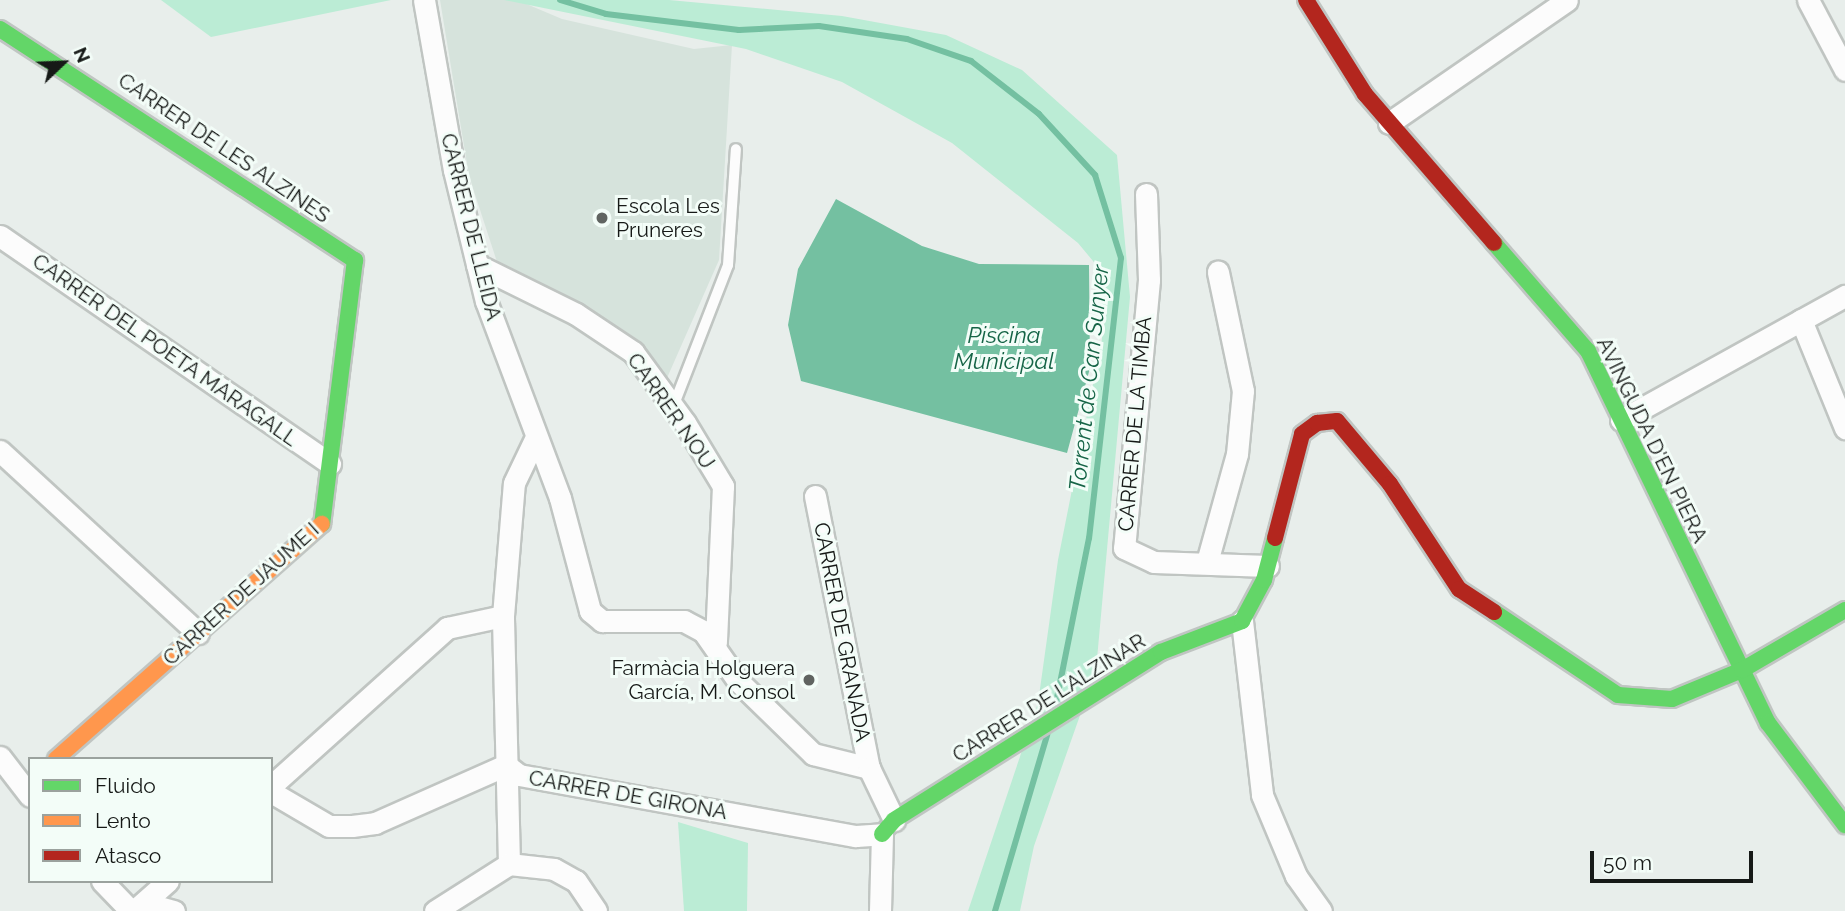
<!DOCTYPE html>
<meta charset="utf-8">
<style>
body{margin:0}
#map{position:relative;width:1845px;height:911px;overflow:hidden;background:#e8eeeb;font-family:Raleway,sans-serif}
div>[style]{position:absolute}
.built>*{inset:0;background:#d6e3dc}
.green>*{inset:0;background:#bbecd5}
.water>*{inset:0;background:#74c0a1}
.stream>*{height:6px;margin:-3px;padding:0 3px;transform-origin:3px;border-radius:3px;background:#74c0a1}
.roads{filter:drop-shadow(2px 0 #c0c5c2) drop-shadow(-2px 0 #c0c5c2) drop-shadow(0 2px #c0c5c2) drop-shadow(0 -2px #c0c5c2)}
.lane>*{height:10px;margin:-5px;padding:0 5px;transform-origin:5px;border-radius:5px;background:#fcfcfc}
.street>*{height:21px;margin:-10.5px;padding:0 10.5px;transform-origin:10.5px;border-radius:10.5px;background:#fcfcfc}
.fast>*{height:16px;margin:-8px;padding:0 8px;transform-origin:8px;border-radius:8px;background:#63d668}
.slow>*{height:16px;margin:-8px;padding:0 8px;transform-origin:8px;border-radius:8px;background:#ff974d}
.jam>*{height:16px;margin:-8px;padding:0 8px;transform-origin:8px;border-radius:8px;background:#b3261e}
.dots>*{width:19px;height:19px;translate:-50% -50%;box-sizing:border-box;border:4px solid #f3fdf8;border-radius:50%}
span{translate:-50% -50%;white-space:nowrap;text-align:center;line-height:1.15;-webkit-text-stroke:6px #f3fdf8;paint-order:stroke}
.street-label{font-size:21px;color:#161917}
.poi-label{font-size:21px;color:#161917}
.left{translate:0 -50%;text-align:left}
.right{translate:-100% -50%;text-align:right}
.water-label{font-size:23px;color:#156446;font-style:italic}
.legend{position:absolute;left:28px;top:757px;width:245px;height:126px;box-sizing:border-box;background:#f3fdf8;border:2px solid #9ba29e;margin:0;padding:9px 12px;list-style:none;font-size:21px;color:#161917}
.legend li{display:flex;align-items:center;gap:14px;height:35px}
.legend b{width:35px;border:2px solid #9ba29e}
.north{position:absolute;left:28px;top:28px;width:70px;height:70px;-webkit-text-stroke:5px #f3fdf8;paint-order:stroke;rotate:67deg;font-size:19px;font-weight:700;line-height:28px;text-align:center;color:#161917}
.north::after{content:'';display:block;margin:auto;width:24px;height:32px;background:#161917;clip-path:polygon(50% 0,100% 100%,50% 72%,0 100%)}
.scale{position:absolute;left:1590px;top:851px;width:163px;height:32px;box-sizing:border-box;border:4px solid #161917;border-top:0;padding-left:9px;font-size:21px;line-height:24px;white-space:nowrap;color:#161917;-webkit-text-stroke:5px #f3fdf8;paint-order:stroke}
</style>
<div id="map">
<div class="built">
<div style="clip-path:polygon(440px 0,517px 0,562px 19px,694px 49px,732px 45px,719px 260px,667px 378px,637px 340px,498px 265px,469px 176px)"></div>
</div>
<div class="green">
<div style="clip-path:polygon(161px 0,391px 0,211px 37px)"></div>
<div style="clip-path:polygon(504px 0,669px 0,842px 16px,946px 35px,1022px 70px,1117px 155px,1130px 297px,1096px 670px,1034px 846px,1020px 911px,968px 911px,1038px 703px,1058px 560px,1102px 339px,1103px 273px,1078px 243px,952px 143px,842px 82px,746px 49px)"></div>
<div style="clip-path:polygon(678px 822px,748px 843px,747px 911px,684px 911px)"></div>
</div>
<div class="water">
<div style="clip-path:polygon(836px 199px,922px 246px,979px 264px,1089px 265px,1090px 368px,1067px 453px,801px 381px,788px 325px,798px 269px)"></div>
</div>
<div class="stream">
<div style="left:560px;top:0;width:48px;rotate:16.9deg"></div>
<div style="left:606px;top:14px;width:134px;rotate:6.9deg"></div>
<div style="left:739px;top:30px;width:80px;rotate:-2.9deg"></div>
<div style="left:819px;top:26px;width:89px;rotate:8.4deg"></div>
<div style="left:907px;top:39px;width:68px;rotate:19deg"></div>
<div style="left:971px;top:61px;width:86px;rotate:37.9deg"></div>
<div style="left:1039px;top:114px;width:83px;rotate:47.4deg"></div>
<div style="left:1095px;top:175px;width:87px;rotate:72.6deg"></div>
<div style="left:1121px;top:258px;width:282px;rotate:96.5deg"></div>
<div style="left:1089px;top:538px;width:173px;rotate:101.3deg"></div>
<div style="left:995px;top:911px;width:184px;rotate:-73.5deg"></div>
</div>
<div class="roads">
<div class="lane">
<div style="left:673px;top:407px;width:152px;rotate:-68.8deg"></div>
<div style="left:728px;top:265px;width:116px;rotate:-86.1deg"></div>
</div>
<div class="street">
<div style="left:424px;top:0;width:173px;rotate:80deg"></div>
<div style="left:454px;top:170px;width:135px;rotate:76.3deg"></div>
<div style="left:486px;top:301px;width:210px;rotate:69.4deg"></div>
<div style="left:560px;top:498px;width:117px;rotate:75.1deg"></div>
<div style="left:590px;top:611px;width:16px;rotate:40deg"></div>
<div style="left:602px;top:621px;width:82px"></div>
<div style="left:684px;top:621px;width:21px;rotate:28deg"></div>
<div style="left:703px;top:631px;width:61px;rotate:55deg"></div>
<div style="left:738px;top:681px;width:105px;rotate:44.2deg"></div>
<div style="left:813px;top:754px;width:58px;rotate:14deg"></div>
<div style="left:1808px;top:0;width:79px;rotate:62.1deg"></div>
<div style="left:1389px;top:123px;width:216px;rotate:-34.6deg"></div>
<div style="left:1146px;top:194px;width:86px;rotate:88deg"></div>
<div style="left:1149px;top:280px;width:269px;rotate:95.3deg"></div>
<div style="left:1124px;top:548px;width:33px;rotate:25deg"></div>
<div style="left:1154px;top:562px;width:114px;rotate:2deg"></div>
<div style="left:0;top:236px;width:401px;rotate:34.6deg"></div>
<div style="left:477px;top:265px;width:110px;rotate:26.3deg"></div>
<div style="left:576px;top:314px;width:69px;rotate:33.7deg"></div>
<div style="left:633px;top:352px;width:88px;rotate:53.8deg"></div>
<div style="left:685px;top:423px;width:74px;rotate:58.9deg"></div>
<div style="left:723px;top:486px;width:157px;rotate:92.6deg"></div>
<div style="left:1801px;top:320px;width:117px;rotate:67.8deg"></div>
<div style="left:1621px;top:420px;width:256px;rotate:-29deg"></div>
<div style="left:0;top:451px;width:269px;rotate:42.6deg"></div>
<div style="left:815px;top:496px;width:277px;rotate:78.8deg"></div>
<div style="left:869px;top:768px;width:58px;rotate:64.3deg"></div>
<div style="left:1207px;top:562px;width:112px;rotate:-74.5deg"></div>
<div style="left:1237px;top:454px;width:63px;rotate:-84.6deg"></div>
<div style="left:1243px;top:391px;width:122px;rotate:-101.9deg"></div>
<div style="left:1242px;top:621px;width:175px;rotate:83.4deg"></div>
<div style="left:1262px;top:795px;width:88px;rotate:67.2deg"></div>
<div style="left:1296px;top:876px;width:43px;rotate:54.5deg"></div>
<div style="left:0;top:757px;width:49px;rotate:52.4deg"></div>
<div style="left:506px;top:765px;width:16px;rotate:38deg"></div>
<div style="left:519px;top:775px;width:342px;rotate:10.3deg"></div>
<div style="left:856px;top:836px;width:26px;rotate:-4deg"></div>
<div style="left:882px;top:834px;width:77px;rotate:91.5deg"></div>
<div style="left:271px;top:786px;width:237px;rotate:-41.9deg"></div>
<div style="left:447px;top:628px;width:57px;rotate:-12.1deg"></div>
<div style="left:271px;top:792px;width:67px;rotate:30.4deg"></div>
<div style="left:329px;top:826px;width:23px"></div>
<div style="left:352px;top:826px;width:23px;rotate:-7deg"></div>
<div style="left:375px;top:823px;width:143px;rotate:-23.9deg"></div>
<div style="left:509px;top:864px;width:248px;rotate:-91.4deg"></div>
<div style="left:503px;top:616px;width:133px;rotate:-85.3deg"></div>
<div style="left:514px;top:483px;width:51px;rotate:-64.4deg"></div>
<div style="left:509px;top:864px;width:45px;rotate:6.3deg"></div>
<div style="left:554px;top:869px;width:25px;rotate:29deg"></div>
<div style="left:576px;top:881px;width:36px;rotate:56deg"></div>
<div style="left:102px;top:881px;width:42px;rotate:46deg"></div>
<div style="left:144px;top:903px;width:31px;rotate:15deg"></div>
<div style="left:134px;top:911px;width:45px;rotate:-41.4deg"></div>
<div style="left:435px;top:911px;width:88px;rotate:-32.4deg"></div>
</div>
<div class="fast">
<div style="left:0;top:29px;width:424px;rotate:33.1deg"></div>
<div style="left:355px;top:260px;width:266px;rotate:97.1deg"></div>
<div style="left:1494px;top:243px;width:143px;rotate:49deg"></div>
<div style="left:1588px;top:351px;width:413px;rotate:64.2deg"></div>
<div style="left:1768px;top:723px;width:128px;rotate:53deg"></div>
<div style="left:1494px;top:612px;width:149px;rotate:33.8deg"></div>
<div style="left:1618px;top:695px;width:54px;rotate:4.2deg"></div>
<div style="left:1672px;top:699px;width:76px;rotate:-22.5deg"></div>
<div style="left:1742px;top:670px;width:119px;rotate:-30.2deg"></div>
<div style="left:882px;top:834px;width:18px;rotate:-49deg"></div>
<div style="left:894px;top:820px;width:315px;rotate:-32.2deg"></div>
<div style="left:1161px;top:652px;width:87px;rotate:-20.9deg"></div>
<div style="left:1242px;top:621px;width:47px;rotate:-61.8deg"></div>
<div style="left:1264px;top:580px;width:43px;rotate:-75.3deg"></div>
</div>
<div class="slow">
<div style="left:56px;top:759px;width:355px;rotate:-41.5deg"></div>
</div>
<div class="jam">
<div style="left:1306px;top:0;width:111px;rotate:57.9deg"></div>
<div style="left:1365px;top:94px;width:197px;rotate:49.1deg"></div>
<div style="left:1275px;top:538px;width:107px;rotate:-75.4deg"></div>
<div style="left:1302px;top:434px;width:19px;rotate:-36deg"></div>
<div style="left:1317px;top:423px;width:20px;rotate:-6deg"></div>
<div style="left:1337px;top:421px;width:82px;rotate:49.9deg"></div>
<div style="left:1390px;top:484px;width:126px;rotate:56.7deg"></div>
<div style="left:1459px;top:589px;width:42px;rotate:33.3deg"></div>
</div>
</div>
<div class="dots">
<div style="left:602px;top:218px;background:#606461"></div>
<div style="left:809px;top:680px;background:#606461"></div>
</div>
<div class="street-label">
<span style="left:224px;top:148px;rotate:34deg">CARRER DE LES ALZINES</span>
<span style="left:471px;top:227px;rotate:76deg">CARRER DE LLEIDA</span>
<span style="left:165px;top:350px;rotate:35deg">CARRER DEL POETA MARAGALL</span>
<span style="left:671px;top:411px;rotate:55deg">CARRER NOU</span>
<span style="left:1135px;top:424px;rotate:-85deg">CARRER DE LA TIMBA</span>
<span style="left:1652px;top:440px;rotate:64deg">AVINGUDA D'EN PIERA</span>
<span style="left:241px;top:594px;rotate:-42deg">CARRER DE JAUME I</span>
<span style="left:842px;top:632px;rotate:79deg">CARRER DE GRANADA</span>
<span style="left:1049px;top:698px;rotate:-32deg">CARRER DE L'ALZINAR</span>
<span style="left:628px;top:795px;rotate:10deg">CARRER DE GIRONA</span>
</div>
<div class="poi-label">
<span class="left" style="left:616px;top:218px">Escola Les<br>Pruneres</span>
<span class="right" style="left:795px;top:680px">Farmàcia Holguera<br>García, M. Consol</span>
</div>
<div class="water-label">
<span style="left:1004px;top:348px">Piscina<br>Municipal</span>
<span style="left:1089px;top:378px;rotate:-84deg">Torrent de Can Sunyer</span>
</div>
<ul class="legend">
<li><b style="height:9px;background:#63d668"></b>Fluido</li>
<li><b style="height:9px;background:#ff974d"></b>Lento</li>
<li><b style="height:9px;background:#b3261e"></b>Atasco</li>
</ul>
<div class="north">N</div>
<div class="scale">50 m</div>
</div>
